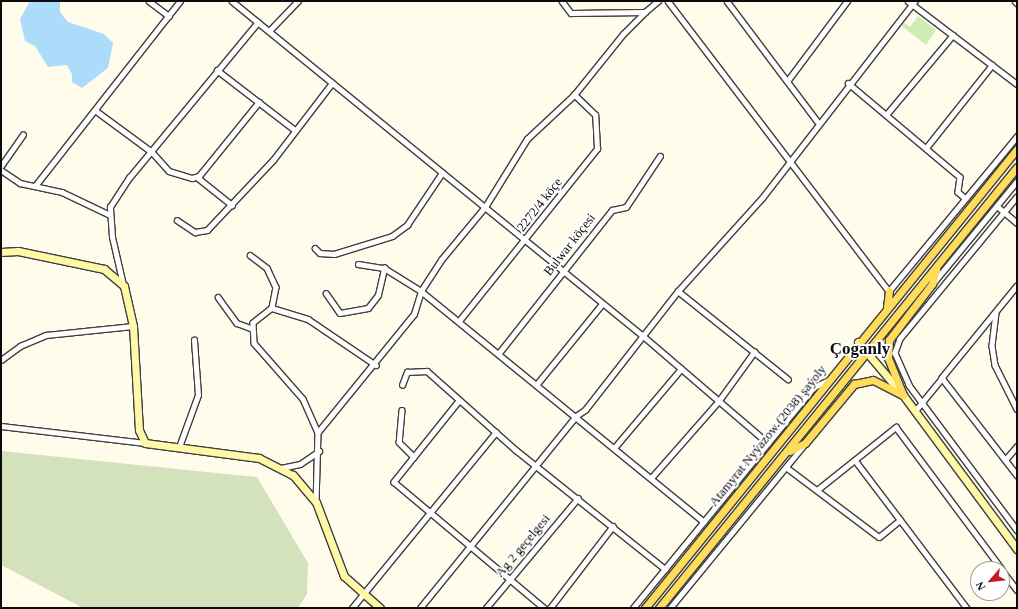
<!DOCTYPE html>
<meta charset="utf-8">
<style>
body{margin:0}
#map{position:relative;width:1018px;height:609px;overflow:hidden;background:#fffcec;font-family:Georgia,serif}
div>[style]{position:absolute}
.green>*{inset:0;background:#cfecb3}
.cemetery>*{inset:0;background:#d4e2bc}
.water>*{inset:0;background:#addbfa}
.roads{filter:drop-shadow(1px 0 #3f3f3f) drop-shadow(-1px 0 #3f3f3f) drop-shadow(0 1px #3f3f3f) drop-shadow(0 -1px #3f3f3f)}
.street>*{height:4.5px;margin:-2.25px;padding:0 2.25px;transform-origin:2.25px;border-radius:2.25px;background:#fff}
.secondary>*{height:7px;margin:-3.5px;padding:0 3.5px;transform-origin:3.5px;border-radius:3.5px;background:#fff8a7}
.primary>*{height:7px;margin:-3.5px;padding:0 3.5px;transform-origin:3.5px;border-radius:3.5px;background:#ffdc5c}
span{translate:-50% -50%;white-space:nowrap;text-align:center;line-height:1.15;-webkit-text-stroke:4px #fff;paint-order:stroke}
.street-label{font-size:13px;color:#0c0c0c}
.district-label{font-size:17px;color:#0c0c0c;font-weight:700}
.frame{position:absolute;inset:0;border:2px solid #0c0c0c;pointer-events:none}
.north{position:absolute;left:970px;top:561px;width:40px;height:40px;box-sizing:border-box;background:#fff;border:1px solid #9e9e9e;border-radius:50%;rotate:242deg;font-size:11px;font-weight:700;line-height:16px;text-align:center;color:#0c0c0c}
.north::after{content:'';display:block;margin:auto;width:14px;height:18px;background:#c61b1e;clip-path:polygon(50% 0,100% 100%,50% 72%,0 100%)}
</style>
<div id="map">
<div class="green">
<div style="clip-path:polygon(918px 16px,936px 30px,926px 45px,902px 26px,904px 23px,910px 27px)"></div>
</div>
<div class="cemetery">
<div style="clip-path:polygon(1px 451px,257px 477px,308px 563px,307px 594px,298px 608px,83px 608px,1px 565px)"></div>
</div>
<div class="water">
<div style="clip-path:polygon(30px 1px,60px 1px,60px 12px,68px 22px,104px 34px,113px 43px,108px 68px,82px 88px,72px 82px,72px 74px,67px 65px,48px 67px,35px 46px,25px 41px,20px 19px)"></div>
</div>
<div class="roads">
<div class="street">
<div style="left:149px;top:1px;width:25px;rotate:37deg"></div>
<div style="left:232px;top:1px;width:529px;rotate:39.17deg"></div>
<div style="left:642px;top:335px;width:166px;rotate:40.6deg"></div>
<div style="left:562px;top:1px;width:15px;rotate:53deg"></div>
<div style="left:571px;top:13px;width:74px;rotate:-0.8deg"></div>
<div style="left:645px;top:12px;width:17px;rotate:-40deg"></div>
<div style="left:668px;top:1px;width:365px;rotate:52.7deg"></div>
<div style="left:889px;top:291px;width:201px;rotate:-50.4deg"></div>
<div style="left:727px;top:1px;width:151px;rotate:53.1deg"></div>
<div style="left:908px;top:1px;width:137px;rotate:37.3deg"></div>
<div style="left:1015px;top:1px;width:3px;rotate:45deg"></div>
<div style="left:269px;top:31px;width:42px;rotate:-46deg"></div>
<div style="left:217px;top:70px;width:98px;rotate:37.6deg"></div>
<div style="left:788px;top:80px;width:99px;rotate:-53.2deg"></div>
<div style="left:848px;top:83px;width:146px;rotate:40deg"></div>
<div style="left:960px;top:177px;width:15px;rotate:98deg"></div>
<div style="left:958px;top:192px;width:9px;rotate:41deg"></div>
<div style="left:95px;top:110px;width:71px;rotate:36.4deg"></div>
<div style="left:152px;top:152px;width:25px;rotate:48deg"></div>
<div style="left:169px;top:171px;width:24px;rotate:17deg"></div>
<div style="left:192px;top:178px;width:7px;rotate:-16deg"></div>
<div style="left:199px;top:176px;width:95px;rotate:-51deg"></div>
<div style="left:886px;top:115px;width:104px;rotate:-50.1deg"></div>
<div style="left:926px;top:148px;width:106px;rotate:-51.5deg"></div>
<div style="left:1px;top:166px;width:38px;rotate:-55deg"></div>
<div style="left:1px;top:170px;width:23px;rotate:34deg"></div>
<div style="left:20px;top:183px;width:43px;rotate:12.1deg"></div>
<div style="left:62px;top:192px;width:53px;rotate:25.6deg"></div>
<div style="left:197px;top:177px;width:45px;rotate:38.7deg"></div>
<div style="left:35px;top:186px;width:235px;rotate:-51.9deg"></div>
<div style="left:1017px;top:197px;width:184px;rotate:129.5deg"></div>
<div style="left:900px;top:339px;width:15px;rotate:110deg"></div>
<div style="left:895px;top:353px;width:35px;rotate:66deg"></div>
<div style="left:909px;top:385px;width:181px;rotate:53.3deg"></div>
<div style="left:997px;top:206px;width:26px;rotate:40deg"></div>
<div style="left:177px;top:220px;width:22px;rotate:34deg"></div>
<div style="left:195px;top:232px;width:12px;rotate:-9deg"></div>
<div style="left:207px;top:230px;width:96px;rotate:-46.7deg"></div>
<div style="left:273px;top:160px;width:97px;rotate:-52.5deg"></div>
<div style="left:315px;top:248px;width:7px;rotate:45deg"></div>
<div style="left:320px;top:253px;width:14px;rotate:4deg"></div>
<div style="left:334px;top:254px;width:61px;rotate:-17.2deg"></div>
<div style="left:392px;top:236px;width:19px;rotate:-36deg"></div>
<div style="left:407px;top:225px;width:63px;rotate:-56.1deg"></div>
<div style="left:250px;top:255px;width:21px;rotate:37deg"></div>
<div style="left:267px;top:268px;width:21px;rotate:65deg"></div>
<div style="left:276px;top:287px;width:21px;rotate:101deg"></div>
<div style="left:272px;top:308px;width:24px;rotate:142deg"></div>
<div style="left:253px;top:323px;width:20px;rotate:87deg"></div>
<div style="left:254px;top:343px;width:74px;rotate:48.8deg"></div>
<div style="left:303px;top:399px;width:36px;rotate:66deg"></div>
<div style="left:318px;top:432px;width:70px;rotate:91.6deg"></div>
<div style="left:358px;top:264px;width:26px;rotate:9deg"></div>
<div style="left:384px;top:268px;width:44px;rotate:31.9deg"></div>
<div style="left:421px;top:291px;width:365px;rotate:39.2deg"></div>
<div style="left:934px;top:282px;width:131px;rotate:-50.6deg"></div>
<div style="left:123px;top:285px;width:49px;rotate:-102.9deg"></div>
<div style="left:112px;top:237px;width:30px;rotate:-94deg"></div>
<div style="left:110px;top:207px;width:35px;rotate:-57deg"></div>
<div style="left:129px;top:178px;width:202px;rotate:-50.4deg"></div>
<div style="left:1017px;top:286px;width:119px;rotate:129.2deg"></div>
<div style="left:942px;top:378px;width:123px;rotate:52.3deg"></div>
<div style="left:678px;top:291px;width:141px;rotate:38.7deg"></div>
<div style="left:326px;top:293px;width:24px;rotate:55deg"></div>
<div style="left:340px;top:313px;width:28px;rotate:-10deg"></div>
<div style="left:368px;top:308px;width:16px;rotate:-52deg"></div>
<div style="left:378px;top:295px;width:28px;rotate:-77deg"></div>
<div style="left:218px;top:297px;width:32px;rotate:54deg"></div>
<div style="left:237px;top:323px;width:15px;rotate:20deg"></div>
<div style="left:272px;top:308px;width:38px;rotate:17deg"></div>
<div style="left:308px;top:319px;width:82px;rotate:34.1deg"></div>
<div style="left:996px;top:313px;width:33px;rotate:97deg"></div>
<div style="left:992px;top:346px;width:19px;rotate:81deg"></div>
<div style="left:995px;top:365px;width:49px;rotate:63.4deg"></div>
<div style="left:459px;top:321px;width:221px;rotate:-51.3deg"></div>
<div style="left:597px;top:149px;width:34px;rotate:-93deg"></div>
<div style="left:595px;top:115px;width:29px;rotate:-136deg"></div>
<div style="left:499px;top:353px;width:182px;rotate:-51.7deg"></div>
<div style="left:612px;top:210px;width:14px;rotate:-12deg"></div>
<div style="left:626px;top:207px;width:61px;rotate:-56.3deg"></div>
<div style="left:1px;top:360px;width:24px;rotate:-36deg"></div>
<div style="left:20px;top:346px;width:28px;rotate:-23deg"></div>
<div style="left:46px;top:335px;width:87px;rotate:-5.9deg"></div>
<div style="left:537px;top:384px;width:103px;rotate:-50.9deg"></div>
<div style="left:402px;top:385px;width:14px;rotate:-69deg"></div>
<div style="left:407px;top:372px;width:20px;rotate:-3deg"></div>
<div style="left:427px;top:371px;width:119px;rotate:41.6deg"></div>
<div style="left:516px;top:450px;width:191px;rotate:38.6deg"></div>
<div style="left:459px;top:401px;width:104px;rotate:128.7deg"></div>
<div style="left:394px;top:482px;width:196px;rotate:40deg"></div>
<div style="left:402px;top:410px;width:32px;rotate:95deg"></div>
<div style="left:399px;top:442px;width:21px;rotate:45deg"></div>
<div style="left:915px;top:411px;width:43px;rotate:-50.7deg"></div>
<div style="left:1px;top:426px;width:145px;rotate:6.7deg"></div>
<div style="left:318px;top:432px;width:152px;rotate:-50.9deg"></div>
<div style="left:414px;top:314px;width:24px;rotate:-73deg"></div>
<div style="left:421px;top:291px;width:37px;rotate:-57deg"></div>
<div style="left:441px;top:260px;width:69px;rotate:-50.3deg"></div>
<div style="left:485px;top:207px;width:80px;rotate:-58.3deg"></div>
<div style="left:527px;top:139px;width:64px;rotate:-43.1deg"></div>
<div style="left:574px;top:95px;width:78px;rotate:-51.2deg"></div>
<div style="left:623px;top:34px;width:31px;rotate:-45deg"></div>
<div style="left:179px;top:447px;width:55px;rotate:-69.9deg"></div>
<div style="left:198px;top:395px;width:55px;rotate:-94.2deg"></div>
<div style="left:615px;top:447px;width:102px;rotate:-49.8deg"></div>
<div style="left:855px;top:460px;width:186px;rotate:52.9deg"></div>
<div style="left:1005px;top:460px;width:18px;rotate:-49deg"></div>
<div style="left:786px;top:467px;width:116px;rotate:37deg"></div>
<div style="left:879px;top:537px;width:27px;rotate:-39deg"></div>
<div style="left:281px;top:468px;width:19px;rotate:-12deg"></div>
<div style="left:300px;top:464px;width:23px;rotate:-34deg"></div>
<div style="left:652px;top:477px;width:100px;rotate:-48.7deg"></div>
<div style="left:718px;top:402px;width:62px;rotate:-54.2deg"></div>
<div style="left:817px;top:490px;width:101px;rotate:-38.6deg"></div>
<div style="left:896px;top:427px;width:177px;rotate:53.3deg"></div>
<div style="left:1002px;top:570px;width:25px;rotate:53deg"></div>
<div style="left:352px;top:608px;width:227px;rotate:-50.7deg"></div>
<div style="left:420px;top:608px;width:247px;rotate:-50.9deg"></div>
<div style="left:576px;top:416px;width:11px;rotate:-34deg"></div>
<div style="left:585px;top:410px;width:151px;rotate:-52deg"></div>
<div style="left:678px;top:291px;width:125px;rotate:-47.9deg"></div>
<div style="left:762px;top:198px;width:249px;rotate:-52.2deg"></div>
<div style="left:486px;top:608px;width:143px;rotate:-50.1deg"></div>
<div style="left:550px;top:608px;width:103px;rotate:-52.5deg"></div>
<div style="left:633px;top:608px;width:286px;rotate:-50.7deg"></div>
<div style="left:814px;top:387px;width:17px;rotate:-25deg"></div>
<div style="left:670px;top:608px;width:211px;rotate:-50.6deg"></div>
</div>
<div class="secondary">
<div style="left:1px;top:252px;width:17px;rotate:-3deg"></div>
<div style="left:18px;top:251px;width:88px;rotate:11.8deg"></div>
<div style="left:104px;top:269px;width:26px;rotate:40deg"></div>
<div style="left:124px;top:286px;width:41px;rotate:77.3deg"></div>
<div style="left:133px;top:326px;width:104px;rotate:86.7deg"></div>
<div style="left:139px;top:430px;width:14px;rotate:65deg"></div>
<div style="left:145px;top:443px;width:115px;rotate:7.5deg"></div>
<div style="left:259px;top:458px;width:38px;rotate:27deg"></div>
<div style="left:293px;top:475px;width:35px;rotate:50deg"></div>
<div style="left:316px;top:502px;width:79px;rotate:69.3deg"></div>
<div style="left:344px;top:576px;width:48px;rotate:41.6deg"></div>
<div style="left:858px;top:342px;width:70px;rotate:49.7deg"></div>
<div style="left:903px;top:395px;width:192px;rotate:53.5deg"></div>
</div>
<div class="primary">
<div style="left:887px;top:307px;width:16px;rotate:-83deg"></div>
<div style="left:903px;top:395px;width:40px;rotate:-112deg"></div>
<div style="left:888px;top:358px;width:18px;rotate:-87deg"></div>
<div style="left:889px;top:340px;width:71px;rotate:-52.5deg"></div>
<div style="left:932px;top:284px;width:15px;rotate:-74deg"></div>
<div style="left:790px;top:451px;width:17px;rotate:-28deg"></div>
<div style="left:805px;top:443px;width:77px;rotate:-50.3deg"></div>
<div style="left:854px;top:384px;width:19px;rotate:-12deg"></div>
<div style="left:873px;top:380px;width:34px;rotate:27deg"></div>
<div style="left:645px;top:608px;width:591px;rotate:-50.98deg"></div>
<div style="left:659px;top:608px;width:568px;rotate:-50.93deg"></div>
</div>
</div>
<div class="street-label">
<span style="left:540px;top:205px;rotate:-52deg">2272/4 köçe</span>
<span style="left:570px;top:245px;rotate:-52deg">Bulwar köçesi</span>
<span style="left:768px;top:436px;rotate:-51deg">Atamyrat Nyýazow (2038) şaýoly</span>
<span style="left:523px;top:546px;rotate:-50deg">Ag 2 geçelgesi</span>
</div>
<div class="district-label">
<span style="left:860px;top:349px">Çoganly</span>
</div>
<div class="frame"></div>
<div class="north">N</div>
</div>
